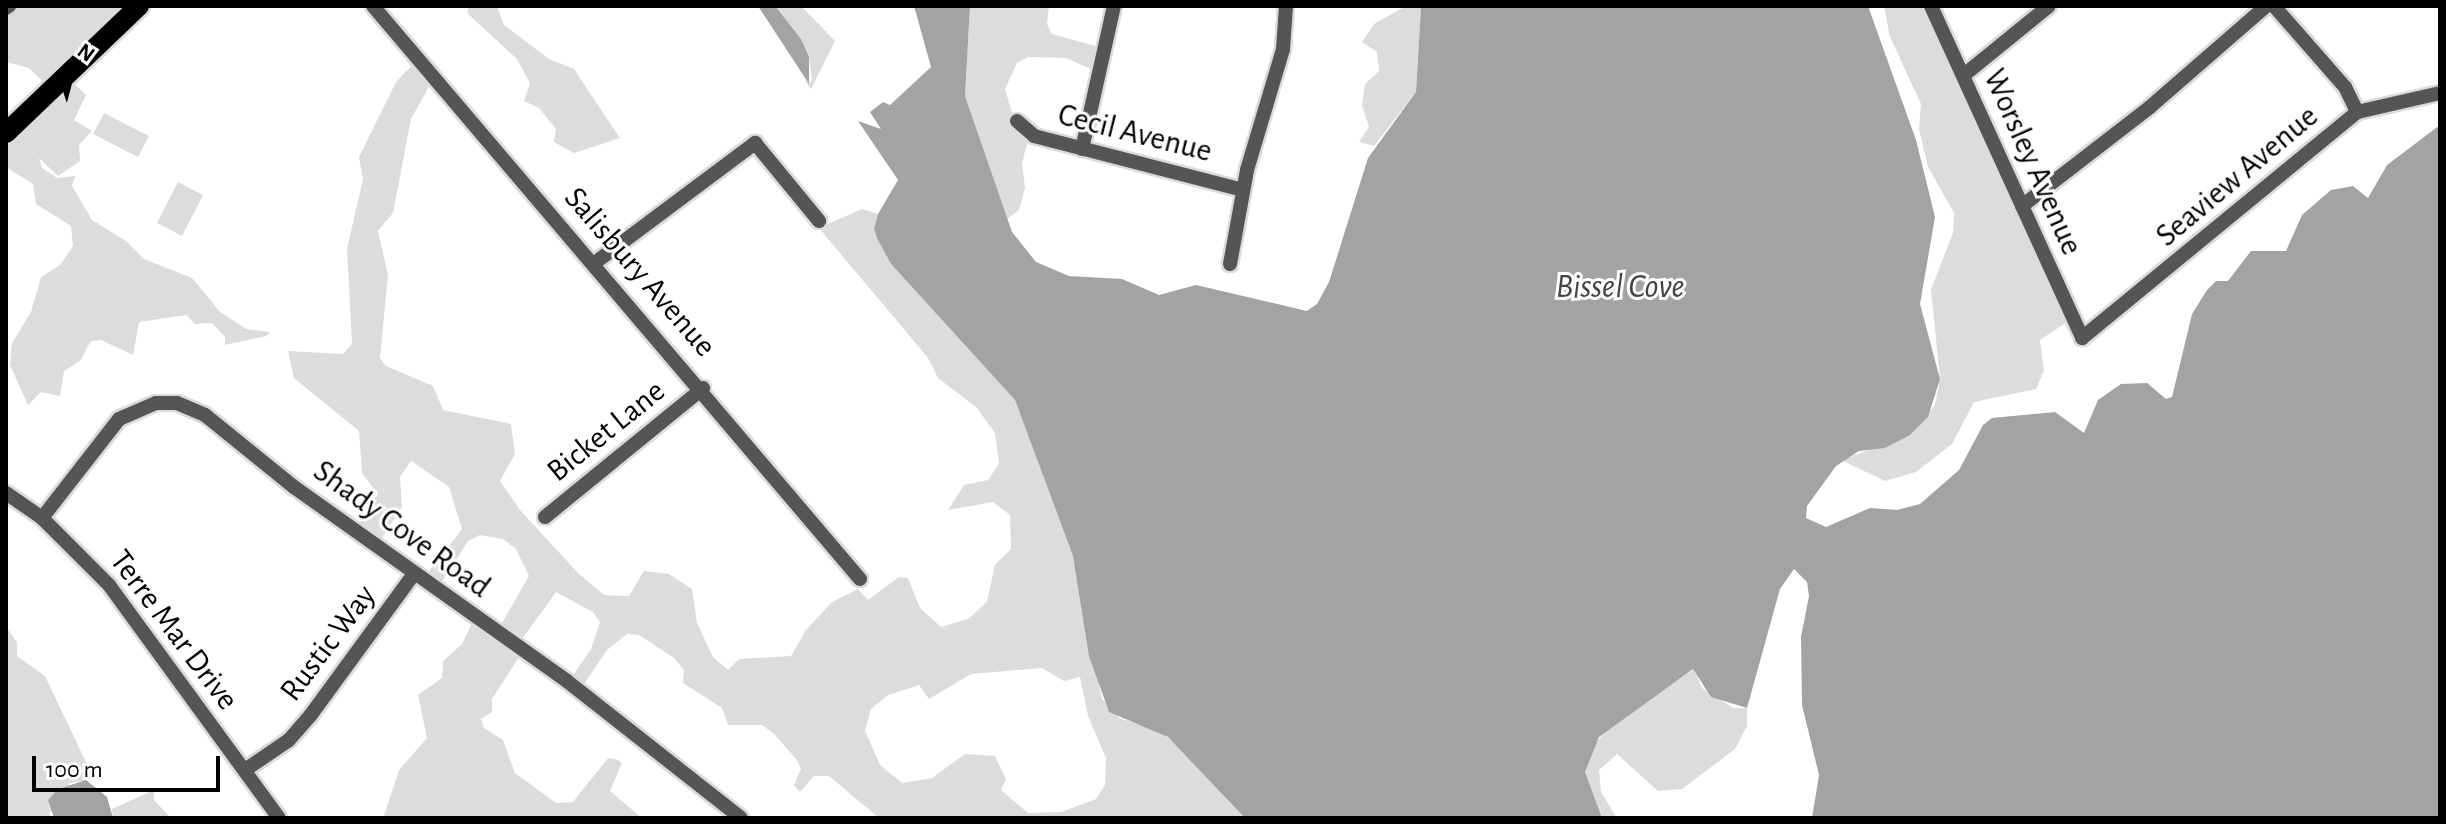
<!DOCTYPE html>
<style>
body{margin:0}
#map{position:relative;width:2446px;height:824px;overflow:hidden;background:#fff;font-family:"Alegreya Sans",sans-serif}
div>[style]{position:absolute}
.green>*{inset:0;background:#dcdcdc}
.water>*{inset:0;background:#a3a3a3}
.roads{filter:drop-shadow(2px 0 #dbdbdb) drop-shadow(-2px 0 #dbdbdb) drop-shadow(0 2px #dbdbdb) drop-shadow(0 -2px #dbdbdb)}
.minor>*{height:14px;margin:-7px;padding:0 7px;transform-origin:7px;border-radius:7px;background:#555}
.primary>*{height:20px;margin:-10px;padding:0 10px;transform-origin:10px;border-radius:10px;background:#000}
span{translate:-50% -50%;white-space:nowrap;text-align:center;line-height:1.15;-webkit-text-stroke:6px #fff;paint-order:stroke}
.street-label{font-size:32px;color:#000}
.water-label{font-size:34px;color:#444;font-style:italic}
.frame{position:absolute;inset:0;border:8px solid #000;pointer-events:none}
.north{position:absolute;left:32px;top:32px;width:80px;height:80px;-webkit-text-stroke:6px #fff;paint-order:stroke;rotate:36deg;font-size:22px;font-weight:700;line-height:32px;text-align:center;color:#000}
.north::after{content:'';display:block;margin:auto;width:28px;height:36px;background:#000;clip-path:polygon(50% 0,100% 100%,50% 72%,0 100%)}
.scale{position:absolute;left:32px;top:756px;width:188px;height:36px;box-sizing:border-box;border:4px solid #000;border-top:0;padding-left:10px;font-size:24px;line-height:28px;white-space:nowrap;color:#000;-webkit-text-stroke:6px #fff;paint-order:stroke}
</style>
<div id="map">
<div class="green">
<div style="clip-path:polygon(6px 6px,139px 6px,66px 75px,86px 95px,74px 120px,92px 131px,79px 145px,80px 161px,58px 176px,39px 158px,42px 168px,57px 178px,75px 176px,72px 186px,92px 220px,126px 241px,144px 259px,192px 278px,220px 312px,246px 329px,270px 332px,266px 336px,225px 345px,225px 337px,212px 323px,195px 324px,186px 315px,139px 322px,133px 355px,101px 340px,91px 341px,80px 361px,64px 371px,60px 396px,41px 392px,28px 405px,10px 365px,12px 343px,31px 312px,41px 277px,60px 265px,73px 246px,71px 226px,36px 204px,33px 184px,6px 167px,6px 132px,44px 83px,29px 68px,6px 62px)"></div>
<div style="clip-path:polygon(468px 6px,497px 6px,504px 25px,549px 59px,574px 69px,620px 138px,574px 153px,554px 142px,556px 129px,539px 108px,524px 101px,530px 83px,517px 59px,468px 14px)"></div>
<div style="clip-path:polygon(775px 6px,801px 6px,835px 41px,811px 89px,804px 79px,809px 83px,812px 80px,809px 57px)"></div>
<div style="clip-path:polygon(970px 6px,1049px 6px,1047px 24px,1052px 34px,1106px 49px,1098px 72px,1066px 58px,1028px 57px,1017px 63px,1005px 89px,1017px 130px,1029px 137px,1022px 163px,1025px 188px,1019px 210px,1007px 219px,965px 96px)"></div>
<div style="clip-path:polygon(1406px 6px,1421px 6px,1416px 92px,1374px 146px,1359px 142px,1369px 127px,1362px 105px,1365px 84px,1379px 71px,1377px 52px,1362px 42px,1374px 24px)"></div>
<div style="clip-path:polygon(1884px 6px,1931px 6px,2073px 318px,2040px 340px,2044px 371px,2036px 389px,1974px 402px,1952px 444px,1916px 472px,1885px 481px,1841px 460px,1910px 435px,1935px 405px,1940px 379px,1931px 289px,1953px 233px,1954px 213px,1928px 167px,1919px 129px,1921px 104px,1890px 37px)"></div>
<div style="clip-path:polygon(evenodd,416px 61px,432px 81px,411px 119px,393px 213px,378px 231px,388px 275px,380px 358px,386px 366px,433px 386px,443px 410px,511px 424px,515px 454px,500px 481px,520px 510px,578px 573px,604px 595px,629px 596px,644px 571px,669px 574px,692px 589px,697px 623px,713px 657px,728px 670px,739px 659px,791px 656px,806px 630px,832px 602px,858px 589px,868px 600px,899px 577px,908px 578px,920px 608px,941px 627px,968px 619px,987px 602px,995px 565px,1011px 549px,1010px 515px,993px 502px,948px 510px,964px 485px,988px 480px,999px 464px,995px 433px,976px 407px,938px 378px,928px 358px,819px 228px,862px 209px,878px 214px,874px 229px,891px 264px,1015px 400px,1073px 556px,1102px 699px,1119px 718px,1158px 730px,1177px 745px,1245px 818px,879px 818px,829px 776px,814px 776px,800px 792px,794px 785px,801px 769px,797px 760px,774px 734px,762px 725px,728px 725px,722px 708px,683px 683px,684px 670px,674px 658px,639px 635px,627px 634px,607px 650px,580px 690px,569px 681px,591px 649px,600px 622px,593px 612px,556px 592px,519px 643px,523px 651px,492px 699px,492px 712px,481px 719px,484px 728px,503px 740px,515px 773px,556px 803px,573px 802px,608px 758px,618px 760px,622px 763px,610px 791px,642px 818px,383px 818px,399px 770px,427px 738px,418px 695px,442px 678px,443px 661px,462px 644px,475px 617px,498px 630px,529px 576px,516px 549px,503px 539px,480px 535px,468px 541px,438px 588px,423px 579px,462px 529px,449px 487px,411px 461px,400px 477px,402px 507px,377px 545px,355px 530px,378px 494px,362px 473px,359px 431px,294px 378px,288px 351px,343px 354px,352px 344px,347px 249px,363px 179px,359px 157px,396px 82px,416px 61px,1042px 668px,1064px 681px,1080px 677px,1088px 716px,1106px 758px,1105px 785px,1096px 799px,1061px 812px,1028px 813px,1001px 790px,1006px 779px,995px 756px,965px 754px,932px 778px,902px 783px,880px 765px,865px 731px,871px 709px,888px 695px,919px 685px,929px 699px,971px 674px,1042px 668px)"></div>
<div style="clip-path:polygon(104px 113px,149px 136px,138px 157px,93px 134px)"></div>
<div style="clip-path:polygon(178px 182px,203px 195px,182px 236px,157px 223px)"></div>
<div style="clip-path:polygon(6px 627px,17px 642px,17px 656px,45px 676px,94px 779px,70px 783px,49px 814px,54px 818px,6px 818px)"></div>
<div style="clip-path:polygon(1694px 669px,1702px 688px,1733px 708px,1747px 708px,1747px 726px,1735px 749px,1682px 789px,1658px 791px,1617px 754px,1599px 770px,1601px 792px,1617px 818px,1602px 818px,1585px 772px,1592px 748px,1608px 728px)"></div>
<div style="clip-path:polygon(154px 790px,154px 800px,171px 818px,113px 818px,112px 809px)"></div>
</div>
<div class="water">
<div style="clip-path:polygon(758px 6px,775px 6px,801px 39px,809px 57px,809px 84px)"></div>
<div style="clip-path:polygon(914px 6px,970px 6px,965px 96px,1012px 232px,1036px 262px,1069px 276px,1122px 279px,1159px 295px,1196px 285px,1307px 311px,1317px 304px,1329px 282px,1368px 158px,1416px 92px,1421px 6px,1868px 6px,1916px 140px,1935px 217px,1920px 304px,1940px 379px,1928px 417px,1910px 435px,1885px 448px,1859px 451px,1836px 466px,1807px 506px,1806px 518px,1826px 527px,1870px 508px,1897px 510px,1920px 504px,1959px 470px,1983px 425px,1992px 418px,2055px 412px,2084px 433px,2098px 400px,2121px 384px,2147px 383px,2166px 399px,2172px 397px,2192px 314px,2207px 290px,2216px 281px,2228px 281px,2251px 251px,2286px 251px,2302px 215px,2331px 190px,2353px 186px,2368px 198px,2387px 165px,2440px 125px,2440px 818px,1812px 818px,1819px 775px,1802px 705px,1801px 637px,1809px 596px,1807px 582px,1794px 569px,1780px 589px,1747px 708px,1711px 697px,1693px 669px,1599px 737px,1585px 772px,1602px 818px,1245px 818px,1168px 737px,1109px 712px,1089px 656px,1073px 556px,1015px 400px,891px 264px,878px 240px,874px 229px,878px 214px,898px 180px,858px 121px,881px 129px,870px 112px,883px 102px,890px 105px,931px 67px)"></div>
<div style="clip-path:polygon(86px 780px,107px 797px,113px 818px,54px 818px,48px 800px,58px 789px)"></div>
</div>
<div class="roads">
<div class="minor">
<div style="left:373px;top:6px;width:752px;rotate:49.64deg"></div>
<div style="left:1931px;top:6px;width:365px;rotate:65.5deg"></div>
<div style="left:2082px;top:338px;width:356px;rotate:-39.4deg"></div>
<div style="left:2357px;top:112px;width:85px;rotate:-12.9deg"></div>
<div style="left:2274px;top:6px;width:108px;rotate:48.8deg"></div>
<div style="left:2345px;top:87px;width:28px;rotate:64deg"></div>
<div style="left:6px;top:8px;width:4px;rotate:-34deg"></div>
<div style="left:1964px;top:75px;width:109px;rotate:-39.1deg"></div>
<div style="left:1017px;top:121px;width:23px;rotate:41deg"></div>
<div style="left:1034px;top:136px;width:216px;rotate:14.5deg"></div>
<div style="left:1082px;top:149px;width:147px;rotate:-77.4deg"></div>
<div style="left:2022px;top:206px;width:162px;rotate:-37.7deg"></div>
<div style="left:2150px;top:107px;width:154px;rotate:-41deg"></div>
<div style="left:596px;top:262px;width:199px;rotate:-36.8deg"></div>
<div style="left:755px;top:143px;width:101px;rotate:50.6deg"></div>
<div style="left:1230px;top:264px;width:96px;rotate:-79.7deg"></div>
<div style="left:1247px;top:170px;width:126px;rotate:-73.4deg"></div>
<div style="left:1283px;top:49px;width:43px;rotate:-86deg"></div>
<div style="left:6px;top:493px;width:44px;rotate:34.8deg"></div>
<div style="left:42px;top:518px;width:95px;rotate:45deg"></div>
<div style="left:109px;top:585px;width:288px;rotate:53.9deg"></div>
<div style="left:545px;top:517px;width:204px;rotate:-39.2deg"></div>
<div style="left:42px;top:518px;width:125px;rotate:-52.1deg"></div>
<div style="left:119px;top:419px;width:40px;rotate:-23.4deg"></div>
<div style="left:156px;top:403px;width:21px"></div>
<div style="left:177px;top:403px;width:30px;rotate:23deg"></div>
<div style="left:205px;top:415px;width:114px;rotate:39deg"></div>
<div style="left:294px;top:487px;width:335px;rotate:35.4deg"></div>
<div style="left:567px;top:681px;width:221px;rotate:38.2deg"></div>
<div style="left:245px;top:770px;width:53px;rotate:-34.3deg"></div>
<div style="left:289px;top:740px;width:32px;rotate:-49deg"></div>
<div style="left:310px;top:716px;width:176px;rotate:-53.8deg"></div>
</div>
<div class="primary">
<div style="left:6px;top:133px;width:184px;rotate:-43.7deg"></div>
</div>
</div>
<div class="street-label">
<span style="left:1135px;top:133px;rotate:14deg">Cecil Avenue</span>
<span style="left:2033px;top:162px;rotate:66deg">Worsley Avenue</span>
<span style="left:2237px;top:176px;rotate:-40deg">Seaview Avenue</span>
<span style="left:640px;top:272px;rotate:49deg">Salisbury Avenue</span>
<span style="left:606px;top:431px;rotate:-39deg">Bicket Lane</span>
<span style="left:402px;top:529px;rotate:36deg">Shady Cove Road</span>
<span style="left:174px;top:630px;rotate:53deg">Terre Mar Drive</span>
<span style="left:328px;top:643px;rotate:-53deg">Rustic Way</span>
</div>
<div class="water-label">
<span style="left:1620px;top:288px">Bissel Cove</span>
</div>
<div class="frame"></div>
<div class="north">N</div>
<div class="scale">100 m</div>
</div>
